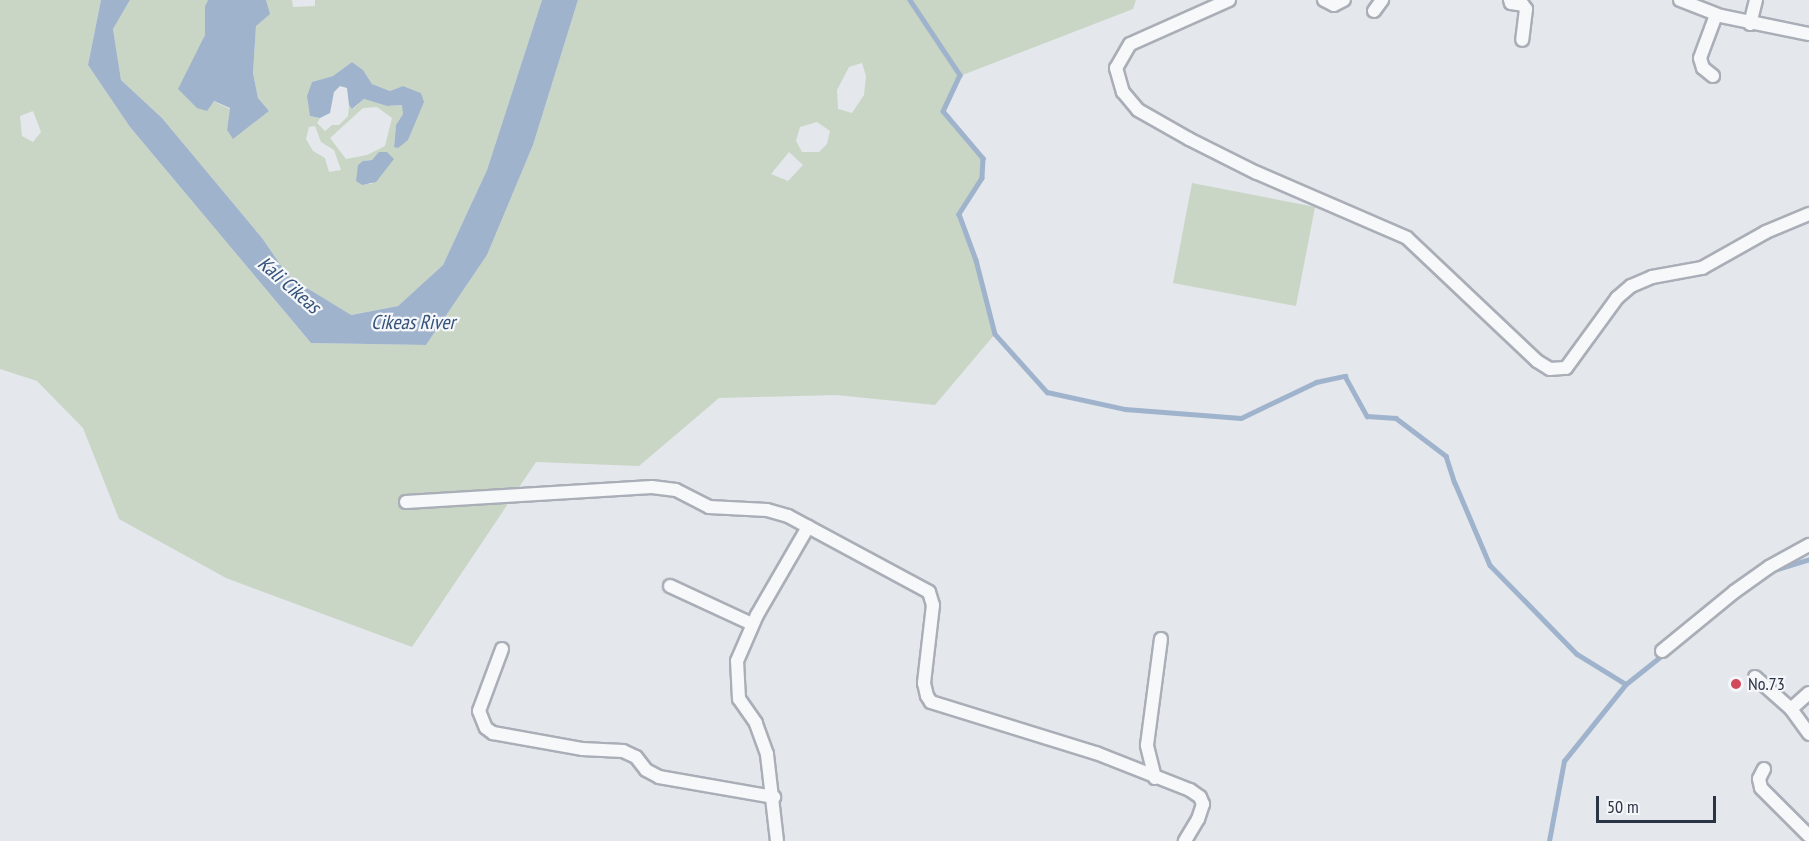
<!DOCTYPE html>
<style>
body{margin:0}
#map{position:relative;width:1809px;height:841px;overflow:hidden;background:#e4e7ec;font-family:"PT Sans Narrow",sans-serif}
div>[style]{position:absolute}
.green>*{inset:0;background:#c9d6c5}
.water>*{inset:0;background:#9fb4cc}
.stream>*{height:4.5px;margin:-2.25px;padding:0 2.25px;transform-origin:2.25px;border-radius:2.25px;background:#9fb4cc}
.roads{filter:drop-shadow(2px 0 #a9aeb7) drop-shadow(-2px 0 #a9aeb7) drop-shadow(0 2px #a9aeb7) drop-shadow(0 -2px #a9aeb7)}
.street>*{height:12px;margin:-6px;padding:0 6px;transform-origin:6px;border-radius:6px;background:#f7f8fa}
.dots>*{width:16px;height:16px;translate:-50% -50%;box-sizing:border-box;border:3px solid #f4f6f9;border-radius:50%}
span{translate:-50% -50%;white-space:nowrap;text-align:center;line-height:1.15;-webkit-text-stroke:4.5px #f4f6f9;paint-order:stroke}
.poi-label{font-size:18px;color:#2b3445}
.left{translate:0 -50%;text-align:left}
.water-label{font-size:20px;color:#34527a;font-style:italic}
.scale{position:absolute;left:1596px;top:796px;width:120px;height:27px;box-sizing:border-box;border:3px solid #2b3445;border-top:0;padding-left:8px;font-size:18px;line-height:21px;white-space:nowrap;color:#2b3445;-webkit-text-stroke:4px #f4f6f9;paint-order:stroke}
</style>
<div id="map">
<div class="green">
<div style="clip-path:polygon(evenodd,0 0,101px 0,88px 65px,130px 127px,311px 343px,426px 345px,487px 255px,533px 145px,578px 0,1136px 0,1133px 9px,960px 76px,943px 111px,983px 158px,982px 178px,959px 214px,976px 260px,995px 334px,935px 405px,836px 395px,719px 398px,639px 466px,536px 462px,412px 647px,226px 578px,119px 519px,83px 428px,37px 381px,0 369px,0 0,862px 63px,866px 76px,864px 95px,852px 113px,838px 109px,837px 90px,849px 67px,862px 63px,0 0,33px 111px,41px 132px,33px 142px,22px 136px,20px 116px,33px 111px,0 0,817px 122px,830px 131px,827px 144px,819px 152px,802px 152px,796px 141px,800px 127px,817px 122px,0 0,789px 152px,803px 165px,788px 181px,771px 174px,789px 152px)"></div>
<div style="clip-path:polygon(evenodd,130px 0,208px 0,205px 6px,205px 35px,195px 60px,213px 101px,230px 109px,227px 130px,233px 138px,269px 111px,258px 98px,253px 73px,256px 25px,269px 14px,266px 0,292px 0,293px 7px,315px 6px,315px 0,542px 0,487px 170px,443px 265px,398px 306px,350px 315px,289px 277px,262px 238px,162px 118px,121px 80px,113px 29px,130px 0,352px 62px,363px 70px,372px 84px,390px 91px,403px 86px,421px 93px,419px 110px,408px 140px,394px 146px,396px 125px,403px 114px,403px 105px,387px 106px,364px 99px,353px 109px,349px 105px,348px 116px,339px 125px,332px 125px,325px 131px,317px 123px,320px 118px,310px 116px,312px 82px,333px 76px,352px 62px,130px 0,377px 107px,392px 118px,385px 146px,367px 155px,346px 159px,330px 138px,363px 108px,377px 107px,130px 0,315px 126px,321px 142px,334px 150px,341px 170px,329px 172px,325px 158px,313px 151px,306px 139px,309px 127px,315px 126px,130px 0,372px 160px,372px 184px,367px 184px,363px 161px,372px 160px)"></div>
<div style="clip-path:polygon(1192px 183px,1315px 207px,1296px 306px,1173px 283px)"></div>
</div>
<div class="water">
<div style="clip-path:polygon(101px 0,130px 0,113px 29px,121px 80px,162px 118px,262px 238px,289px 277px,351px 315px,398px 306px,443px 265px,487px 170px,542px 0,578px 0,533px 145px,487px 255px,426px 345px,311px 343px,130px 127px,88px 65px)"></div>
<div style="clip-path:polygon(208px 0,266px 0,270px 14px,256px 26px,253px 73px,258px 98px,269px 111px,233px 139px,227px 130px,230px 108px,214px 101px,207px 111px,197px 108px,178px 89px,205px 35px,205px 6px)"></div>
<div style="clip-path:polygon(352px 62px,363px 70px,372px 84px,390px 91px,403px 86px,421px 93px,424px 102px,408px 140px,398px 148px,394px 147px,396px 125px,403px 114px,402px 105px,387px 106px,364px 99px,352px 109px,349px 105px,347px 88px,340px 86px,334px 92px,330px 113px,320px 118px,310px 116px,307px 96px,312px 82px,333px 76px)"></div>
<div style="clip-path:polygon(379px 152px,387px 152px,394px 159px,376px 182px,362px 185px,356px 181px,358px 165px,363px 161px,372px 160px)"></div>
</div>
<div class="stream">
<div style="left:910px;top:0;width:90px;rotate:56.3deg"></div>
<div style="left:960px;top:75px;width:40px;rotate:115deg"></div>
<div style="left:943px;top:111px;width:62px;rotate:49.6deg"></div>
<div style="left:983px;top:158px;width:20px;rotate:93deg"></div>
<div style="left:982px;top:178px;width:43px;rotate:122.6deg"></div>
<div style="left:959px;top:214px;width:49px;rotate:69.7deg"></div>
<div style="left:976px;top:260px;width:76px;rotate:75.6deg"></div>
<div style="left:995px;top:334px;width:78px;rotate:48.1deg"></div>
<div style="left:1047px;top:392px;width:80px;rotate:12.3deg"></div>
<div style="left:1125px;top:409px;width:116px;rotate:4.4deg"></div>
<div style="left:1241px;top:418px;width:83px;rotate:-25.6deg"></div>
<div style="left:1316px;top:382px;width:30px;rotate:-12deg"></div>
<div style="left:1345px;top:376px;width:46px;rotate:61.2deg"></div>
<div style="left:1367px;top:416px;width:29px;rotate:4deg"></div>
<div style="left:1396px;top:418px;width:63px;rotate:37.2deg"></div>
<div style="left:1446px;top:456px;width:28px;rotate:72deg"></div>
<div style="left:1455px;top:483px;width:89px;rotate:66.9deg"></div>
<div style="left:1490px;top:565px;width:124px;rotate:45.7deg"></div>
<div style="left:1577px;top:654px;width:57px;rotate:31.5deg"></div>
<div style="left:1777px;top:569px;width:34px;rotate:-17deg"></div>
<div style="left:1549px;top:841px;width:81px;rotate:-79.4deg"></div>
<div style="left:1564px;top:761px;width:99px;rotate:-51.2deg"></div>
<div style="left:1626px;top:684px;width:50px;rotate:-38.5deg"></div>
</div>
<div class="roads">
<div class="street">
<div style="left:1229px;top:0;width:108px;rotate:156deg"></div>
<div style="left:1130px;top:44px;width:28px;rotate:120deg"></div>
<div style="left:1116px;top:68px;width:25px;rotate:74deg"></div>
<div style="left:1123px;top:92px;width:23px;rotate:50deg"></div>
<div style="left:1138px;top:110px;width:59px;rotate:29.6deg"></div>
<div style="left:1189px;top:139px;width:76px;rotate:26.6deg"></div>
<div style="left:1257px;top:173px;width:163px;rotate:23.4deg"></div>
<div style="left:1407px;top:238px;width:179px;rotate:43.4deg"></div>
<div style="left:1537px;top:361px;width:15px;rotate:32deg"></div>
<div style="left:1550px;top:369px;width:16px;rotate:-4deg"></div>
<div style="left:1566px;top:368px;width:87px;rotate:-53.9deg"></div>
<div style="left:1617px;top:298px;width:18px;rotate:-41deg"></div>
<div style="left:1631px;top:286px;width:23px;rotate:-23deg"></div>
<div style="left:1652px;top:277px;width:51px;rotate:-10.2deg"></div>
<div style="left:1702px;top:268px;width:73px;rotate:-29.4deg"></div>
<div style="left:1766px;top:232px;width:47px;rotate:-22.7deg"></div>
<div style="left:1324px;top:0;width:11px;rotate:27deg"></div>
<div style="left:1334px;top:5px;width:11px;rotate:-27deg"></div>
<div style="left:1510px;top:0;width:3px;rotate:72deg"></div>
<div style="left:1511px;top:3px;width:12px;rotate:9deg"></div>
<div style="left:1523px;top:5px;width:5px;rotate:53deg"></div>
<div style="left:1526px;top:9px;width:31px;rotate:97deg"></div>
<div style="left:1680px;top:0;width:44px;rotate:21.3deg"></div>
<div style="left:1721px;top:16px;width:90px;rotate:11.6deg"></div>
<div style="left:1374px;top:11px;width:14px;rotate:-54deg"></div>
<div style="left:1750px;top:24px;width:25px;rotate:-76deg"></div>
<div style="left:1713px;top:76px;width:13px;rotate:-141deg"></div>
<div style="left:1703px;top:68px;width:10px;rotate:-107deg"></div>
<div style="left:1700px;top:58px;width:46px;rotate:-69.6deg"></div>
<div style="left:406px;top:502px;width:246px;rotate:-3.5deg"></div>
<div style="left:652px;top:487px;width:24px;rotate:7deg"></div>
<div style="left:676px;top:490px;width:37px;rotate:27deg"></div>
<div style="left:709px;top:507px;width:58px;rotate:3deg"></div>
<div style="left:767px;top:510px;width:22px;rotate:16deg"></div>
<div style="left:788px;top:516px;width:160px;rotate:28.3deg"></div>
<div style="left:929px;top:592px;width:14px;rotate:73deg"></div>
<div style="left:933px;top:605px;width:79px;rotate:96.6deg"></div>
<div style="left:924px;top:683px;width:13px;rotate:77deg"></div>
<div style="left:927px;top:696px;width:7px;rotate:56deg"></div>
<div style="left:931px;top:702px;width:173px;rotate:17.2deg"></div>
<div style="left:1096px;top:753px;width:101px;rotate:21.5deg"></div>
<div style="left:1190px;top:790px;width:12px;rotate:35deg"></div>
<div style="left:1200px;top:797px;width:8px;rotate:67deg"></div>
<div style="left:1203px;top:804px;width:16px;rotate:108deg"></div>
<div style="left:1198px;top:819px;width:26px;rotate:121deg"></div>
<div style="left:670px;top:586px;width:90px;rotate:24.9deg"></div>
<div style="left:502px;top:649px;width:66px;rotate:110.4deg"></div>
<div style="left:479px;top:711px;width:18px;rotate:68deg"></div>
<div style="left:486px;top:728px;width:9px;rotate:36deg"></div>
<div style="left:493px;top:733px;width:90px;rotate:10.2deg"></div>
<div style="left:582px;top:749px;width:41px;rotate:2.8deg"></div>
<div style="left:623px;top:751px;width:14px;rotate:25deg"></div>
<div style="left:636px;top:757px;width:16px;rotate:52deg"></div>
<div style="left:646px;top:770px;width:15px;rotate:28deg"></div>
<div style="left:659px;top:777px;width:117px;rotate:9.9deg"></div>
<div style="left:1662px;top:651px;width:93px;rotate:-39.3deg"></div>
<div style="left:1734px;top:592px;width:43px;rotate:-35.5deg"></div>
<div style="left:1769px;top:567px;width:46px;rotate:-28.8deg"></div>
<div style="left:1755px;top:677px;width:48px;rotate:41.6deg"></div>
<div style="left:1791px;top:709px;width:31px;rotate:54deg"></div>
<div style="left:1791px;top:709px;width:24px;rotate:-42deg"></div>
<div style="left:1764px;top:769px;width:11px;rotate:117deg"></div>
<div style="left:1759px;top:779px;width:9px;rotate:77deg"></div>
<div style="left:1761px;top:788px;width:68px;rotate:45deg"></div>
<div style="left:1155px;top:778px;width:34px;rotate:-104deg"></div>
<div style="left:1147px;top:745px;width:107px;rotate:-82.5deg"></div>
<div style="left:777px;top:841px;width:88px;rotate:-96.6deg"></div>
<div style="left:767px;top:754px;width:33px;rotate:-110deg"></div>
<div style="left:756px;top:723px;width:29px;rotate:-125deg"></div>
<div style="left:739px;top:699px;width:38px;rotate:-93deg"></div>
<div style="left:737px;top:661px;width:50px;rotate:-66.5deg"></div>
<div style="left:757px;top:615px;width:102px;rotate:-59.9deg"></div>
</div>
</div>
<div class="dots">
<div style="left:1736px;top:684px;background:#d1495b"></div>
</div>
<div class="poi-label">
<span class="left" style="left:1748px;top:684px">No.73</span>
</div>
<div class="water-label">
<span style="left:289px;top:285px;rotate:41deg">Kali Cikeas</span>
<span style="left:413px;top:322px">Cikeas River</span>
</div>
<div class="scale">50 m</div>
</div>
